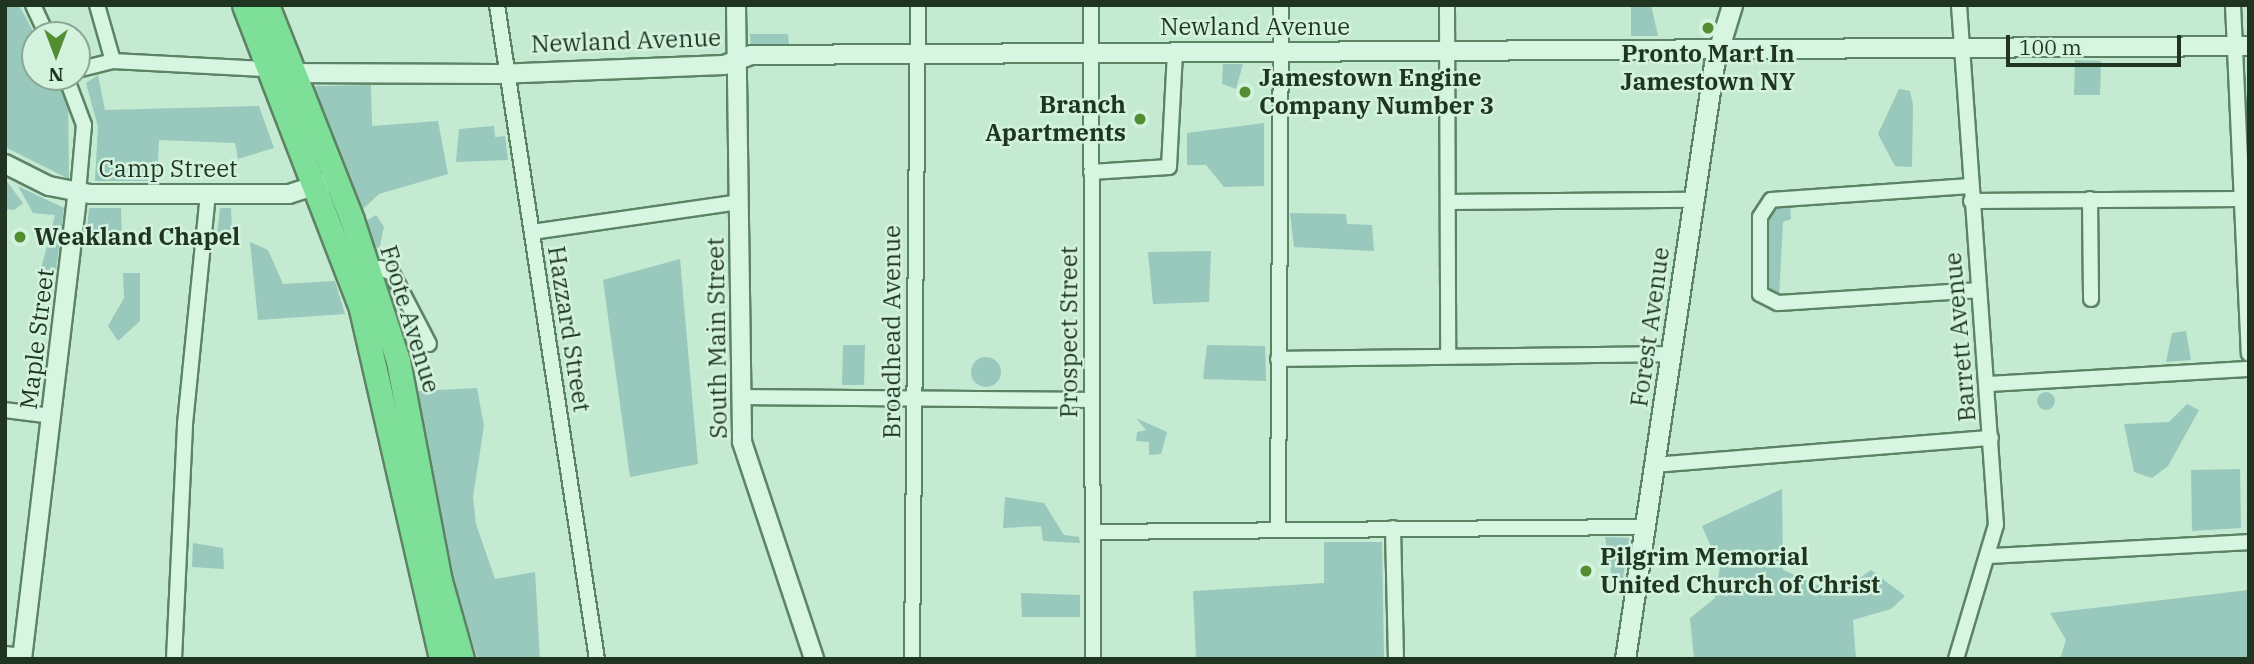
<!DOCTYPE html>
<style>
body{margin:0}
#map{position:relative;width:2254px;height:664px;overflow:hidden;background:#c4ead2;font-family:"IBM Plex Serif",serif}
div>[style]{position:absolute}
.green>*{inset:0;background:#99c8bd}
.round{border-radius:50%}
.roads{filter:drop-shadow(2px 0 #5c8464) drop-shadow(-2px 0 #5c8464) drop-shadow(0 2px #5c8464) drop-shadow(0 -2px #5c8464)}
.minor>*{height:14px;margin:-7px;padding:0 7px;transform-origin:7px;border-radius:7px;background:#d7f6e2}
.tertiary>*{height:18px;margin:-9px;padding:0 9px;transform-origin:9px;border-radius:9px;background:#d7f6e2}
.secondary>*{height:19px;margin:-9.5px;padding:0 9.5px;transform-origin:9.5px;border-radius:9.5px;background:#d7f6e2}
.trunk>*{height:23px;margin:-11.5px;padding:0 11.5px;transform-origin:11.5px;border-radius:11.5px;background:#7edf98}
.dots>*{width:19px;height:19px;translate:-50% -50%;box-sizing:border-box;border:4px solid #d3f3df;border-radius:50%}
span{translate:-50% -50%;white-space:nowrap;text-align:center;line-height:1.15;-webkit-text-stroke:5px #d3f3df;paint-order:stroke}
.street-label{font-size:24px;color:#1f3522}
.poi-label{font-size:24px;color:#1f3522;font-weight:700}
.left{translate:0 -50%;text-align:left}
.right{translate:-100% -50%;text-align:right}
.frame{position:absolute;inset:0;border:7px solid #1f3522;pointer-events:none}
.north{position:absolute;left:21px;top:21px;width:70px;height:70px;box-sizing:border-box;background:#d3f3df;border:2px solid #8ba793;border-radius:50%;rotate:180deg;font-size:19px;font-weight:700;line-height:28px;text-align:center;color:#1f3522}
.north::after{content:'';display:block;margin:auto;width:24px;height:32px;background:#528e31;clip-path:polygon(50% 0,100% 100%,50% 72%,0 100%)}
.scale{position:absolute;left:2006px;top:35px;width:175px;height:32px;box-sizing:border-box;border:4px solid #1f3522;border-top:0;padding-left:9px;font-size:21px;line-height:24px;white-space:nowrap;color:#1f3522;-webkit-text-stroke:5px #d3f3df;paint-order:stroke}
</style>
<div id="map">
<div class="green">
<div style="clip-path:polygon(5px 5px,19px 5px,35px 35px,35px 77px,58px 77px,68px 95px,69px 179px,5px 147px)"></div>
<div style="clip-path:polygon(1631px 5px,1651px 5px,1658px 36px,1631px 36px)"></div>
<div style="clip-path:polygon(750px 34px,788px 34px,789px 45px,751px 45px)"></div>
<div style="clip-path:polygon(2075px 60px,2101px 61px,2100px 95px,2074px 95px)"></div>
<div style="clip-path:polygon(1223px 64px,1243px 64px,1236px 89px,1222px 84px)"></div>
<div style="clip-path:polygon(98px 75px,105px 110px,259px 106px,274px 148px,238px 159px,235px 143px,159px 140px,157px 181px,95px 181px,98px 127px,86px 83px)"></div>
<div style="clip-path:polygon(371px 85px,372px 126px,438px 121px,448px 174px,379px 194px,362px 210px,309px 93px,316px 86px)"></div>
<div style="clip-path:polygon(1899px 89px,1910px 91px,1913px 105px,1912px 167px,1895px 166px,1878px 134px)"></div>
<div style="clip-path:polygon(1264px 123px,1264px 186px,1224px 187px,1206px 165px,1187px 165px,1187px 133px)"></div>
<div style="clip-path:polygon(494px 126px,495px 137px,505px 136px,508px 160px,456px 162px,459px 129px)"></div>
<div style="clip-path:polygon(5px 179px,23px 203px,14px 210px,5px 209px)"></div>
<div style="clip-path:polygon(18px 186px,64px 208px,56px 271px,41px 269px,55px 215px,33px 213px)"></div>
<div style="clip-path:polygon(1790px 202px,1791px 219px,1783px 222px,1779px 297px,1767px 290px,1767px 216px,1778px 203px)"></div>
<div style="clip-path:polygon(89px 208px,121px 208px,122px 244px,99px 243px,98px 230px,87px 230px)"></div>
<div style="clip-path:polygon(220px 208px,231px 208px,232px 235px,217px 235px)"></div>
<div style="clip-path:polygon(1290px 213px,1346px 214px,1347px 224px,1372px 225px,1374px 251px,1294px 247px)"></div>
<div style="clip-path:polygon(376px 215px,384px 227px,378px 255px,366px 221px)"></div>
<div style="clip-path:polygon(250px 242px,268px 250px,283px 284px,335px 281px,345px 314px,258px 320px)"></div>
<div style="clip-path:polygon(1211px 251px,1209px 302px,1153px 304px,1148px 252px)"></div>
<div style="clip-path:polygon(680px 259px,698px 464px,630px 477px,603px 280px)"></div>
<div style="clip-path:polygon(123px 273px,140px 273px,140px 321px,118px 341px,108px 326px,124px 298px)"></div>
<div style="clip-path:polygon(2186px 331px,2191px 360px,2166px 362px,2172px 333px)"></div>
<div style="clip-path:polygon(843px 345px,865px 345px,864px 385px,842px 385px)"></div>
<div style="clip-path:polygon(1207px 345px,1265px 346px,1266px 381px,1203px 379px)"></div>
<div class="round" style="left:971px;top:357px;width:30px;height:30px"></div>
<div style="clip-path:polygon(477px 388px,484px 426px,473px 497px,476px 524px,495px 579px,535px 572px,540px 659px,478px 659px,453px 581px,418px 391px)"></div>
<div class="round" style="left:2037px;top:392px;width:18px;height:18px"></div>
<div style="clip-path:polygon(2187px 404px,2199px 410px,2168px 466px,2152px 478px,2134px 472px,2124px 424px,2169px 422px)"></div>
<div style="clip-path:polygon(1136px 418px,1167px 432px,1161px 454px,1149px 455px,1149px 442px,1136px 441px,1137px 432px,1146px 430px)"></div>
<div style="clip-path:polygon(2240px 469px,2241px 528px,2192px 531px,2191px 470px)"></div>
<div style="clip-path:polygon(1782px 489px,1783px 570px,1838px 594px,1871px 570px,1905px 596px,1891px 609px,1853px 620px,1856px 659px,1694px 659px,1690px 618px,1715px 598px,1720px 567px,1702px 526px)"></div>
<div style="clip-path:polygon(1005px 497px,1044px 503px,1064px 535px,1079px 537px,1080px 543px,1043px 541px,1041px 526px,1003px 528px)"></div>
<div style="clip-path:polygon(1605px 537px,1629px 538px,1623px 578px,1612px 578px)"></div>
<div style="clip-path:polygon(1324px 542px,1382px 542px,1384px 657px,1196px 659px,1193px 591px,1324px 583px)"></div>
<div style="clip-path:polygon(193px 543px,223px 548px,224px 569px,192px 567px)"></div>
<div style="clip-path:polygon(2249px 590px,2249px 659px,2060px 659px,2066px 640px,2050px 613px)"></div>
<div style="clip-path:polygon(1021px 593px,1080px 595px,1080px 617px,1022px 617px)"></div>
</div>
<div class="roads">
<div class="minor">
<div style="left:33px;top:5px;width:33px;rotate:65deg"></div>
<div style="left:97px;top:5px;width:58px;rotate:74.1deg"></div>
<div style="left:497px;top:5px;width:662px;rotate:81.31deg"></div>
<div style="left:1091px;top:5px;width:654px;rotate:89.82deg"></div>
<div style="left:1447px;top:5px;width:351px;rotate:89.8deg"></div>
<div style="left:2233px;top:5px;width:349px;rotate:87.4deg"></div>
<div style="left:77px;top:70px;width:37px;rotate:-14deg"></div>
<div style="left:113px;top:61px;width:151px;rotate:3deg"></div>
<div style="left:66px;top:77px;width:51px;rotate:69.4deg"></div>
<div style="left:84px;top:125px;width:67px;rotate:95.1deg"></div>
<div style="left:1091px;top:172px;width:78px;rotate:-3.7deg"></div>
<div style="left:1169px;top:167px;width:115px;rotate:-87deg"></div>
<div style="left:1970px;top:186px;width:199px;rotate:176deg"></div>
<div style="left:1771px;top:200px;width:20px;rotate:123deg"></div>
<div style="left:1760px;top:217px;width:77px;rotate:90deg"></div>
<div style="left:1760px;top:294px;width:20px;rotate:27deg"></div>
<div style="left:1778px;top:303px;width:200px;rotate:-3.7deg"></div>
<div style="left:2090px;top:199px;width:100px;rotate:89.4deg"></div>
<div style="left:1971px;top:201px;width:270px;rotate:-0.4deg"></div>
<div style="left:1448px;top:202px;width:245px;rotate:-0.5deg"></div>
<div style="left:532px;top:232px;width:209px;rotate:-8.2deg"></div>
<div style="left:362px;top:274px;width:19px;rotate:-18deg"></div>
<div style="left:380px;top:268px;width:13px;rotate:23deg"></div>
<div style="left:392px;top:273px;width:80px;rotate:62.5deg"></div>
<div style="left:1278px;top:359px;width:393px;rotate:-0.7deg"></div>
<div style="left:1987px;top:384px;width:262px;rotate:-3.3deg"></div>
<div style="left:741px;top:397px;width:351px;rotate:0.5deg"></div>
<div style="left:5px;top:410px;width:47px;rotate:7.3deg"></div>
<div style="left:1654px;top:465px;width:338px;rotate:-4.6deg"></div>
<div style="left:1393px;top:528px;width:131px;rotate:88.7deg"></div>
<div style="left:1278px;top:529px;width:524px;rotate:-89.67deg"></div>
<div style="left:1093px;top:532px;width:551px;rotate:-0.52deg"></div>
<div style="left:1991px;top:556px;width:258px;rotate:-3.1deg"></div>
<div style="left:5px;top:654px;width:18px;rotate:6deg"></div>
<div style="left:174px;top:659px;width:235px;rotate:-87.3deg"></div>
<div style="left:185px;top:424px;width:231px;rotate:-84.3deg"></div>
<div style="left:912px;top:659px;width:654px;rotate:-89.47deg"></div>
<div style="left:1956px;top:659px;width:140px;rotate:-73.4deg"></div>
<div style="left:1996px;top:525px;width:521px;rotate:-94.07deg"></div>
</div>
<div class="tertiary">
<div style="left:736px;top:5px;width:437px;rotate:89.2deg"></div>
<div style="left:742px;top:442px;width:229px;rotate:71.6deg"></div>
<div style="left:284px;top:73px;width:213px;rotate:0.3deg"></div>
<div style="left:497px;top:74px;width:227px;rotate:-2.3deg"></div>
<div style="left:724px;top:65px;width:29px;rotate:-20deg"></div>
<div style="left:751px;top:55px;width:1498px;rotate:-0.34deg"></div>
<div style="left:5px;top:164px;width:49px;rotate:26.6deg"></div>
<div style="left:49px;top:186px;width:42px;rotate:11deg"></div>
<div style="left:90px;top:194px;width:199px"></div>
<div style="left:289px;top:194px;width:39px;rotate:-18deg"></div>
<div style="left:22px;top:659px;width:470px;rotate:-83.2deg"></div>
</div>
<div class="secondary">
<div style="left:1625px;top:659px;width:602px;rotate:-81.49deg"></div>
<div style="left:1714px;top:64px;width:62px;rotate:-73deg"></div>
</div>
<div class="trunk">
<div style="left:244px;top:5px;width:326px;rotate:68.9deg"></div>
<div style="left:361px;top:309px;width:359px;rotate:77.1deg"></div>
<div style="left:267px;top:5px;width:231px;rotate:68.4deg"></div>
<div style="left:352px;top:220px;width:148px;rotate:71.9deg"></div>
<div style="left:398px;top:361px;width:224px;rotate:79.2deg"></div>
<div style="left:440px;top:581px;width:81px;rotate:74.2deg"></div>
</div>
</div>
<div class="dots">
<div style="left:1708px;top:28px;background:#528e31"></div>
<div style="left:1245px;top:92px;background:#528e31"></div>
<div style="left:1140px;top:119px;background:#528e31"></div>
<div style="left:20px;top:237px;background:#528e31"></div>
<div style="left:1586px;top:571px;background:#528e31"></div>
</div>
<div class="street-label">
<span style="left:1255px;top:27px">Newland Avenue</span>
<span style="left:626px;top:41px;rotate:-2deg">Newland Avenue</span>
<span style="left:168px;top:169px">Camp Street</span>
<span style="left:410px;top:319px;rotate:73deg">Foote Avenue</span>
<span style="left:1650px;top:327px;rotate:-82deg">Forest Avenue</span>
<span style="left:569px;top:329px;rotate:81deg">Hazzard Street</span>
<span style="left:892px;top:332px;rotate:-90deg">Broadhead Avenue</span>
<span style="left:1069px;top:332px;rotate:-90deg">Prospect Street</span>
<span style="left:1960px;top:337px;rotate:-95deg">Barrett Avenue</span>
<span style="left:717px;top:338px;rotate:-91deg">South Main Street</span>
<span style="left:37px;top:339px;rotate:-83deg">Maple Street</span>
</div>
<div class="poi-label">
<span style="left:1708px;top:68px">Pronto Mart In<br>Jamestown NY</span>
<span class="left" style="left:1259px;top:92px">Jamestown Engine<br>Company Number 3</span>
<span class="right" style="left:1126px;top:119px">Branch<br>Apartments</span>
<span class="left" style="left:34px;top:237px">Weakland Chapel</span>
<span class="left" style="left:1600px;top:571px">Pilgrim Memorial<br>United Church of Christ</span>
</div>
<div class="frame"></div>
<div class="north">N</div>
<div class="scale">100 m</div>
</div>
